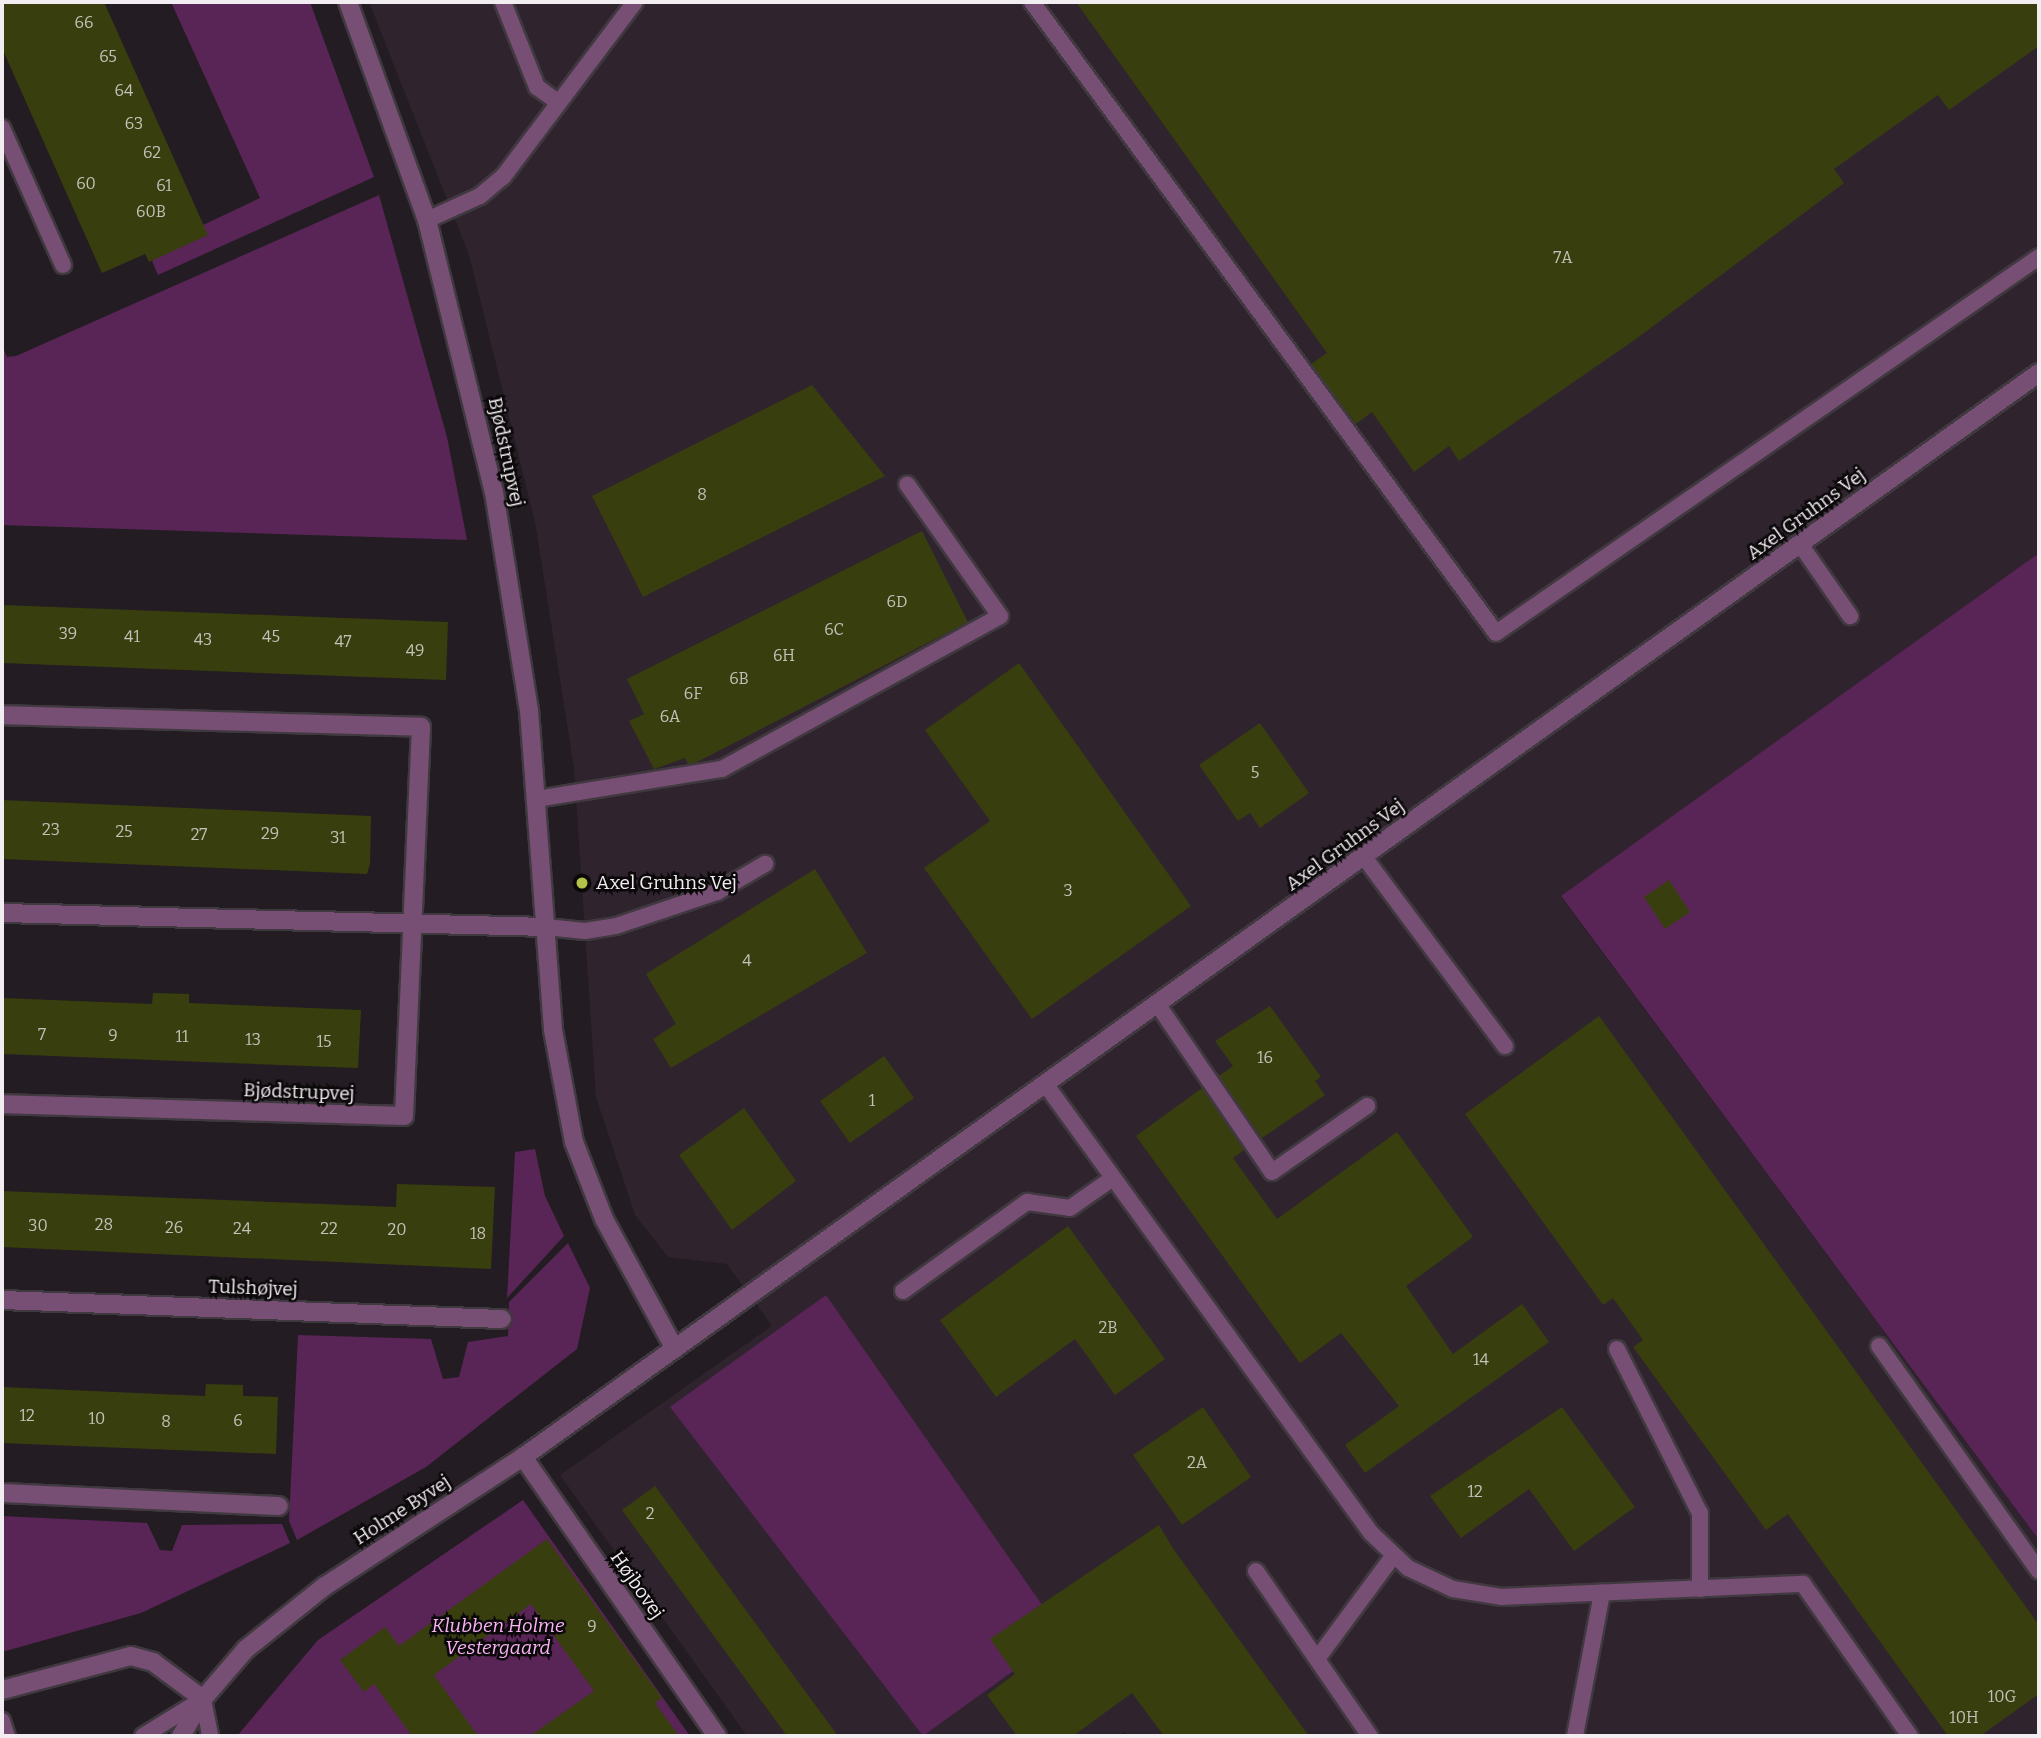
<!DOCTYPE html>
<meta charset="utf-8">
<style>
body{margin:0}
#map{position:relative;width:2041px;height:1738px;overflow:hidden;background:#231c22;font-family:Bitter,serif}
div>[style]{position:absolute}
.built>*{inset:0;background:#2f232e}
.green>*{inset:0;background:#592556}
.building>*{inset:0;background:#393e0e}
.roads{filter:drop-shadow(2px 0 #40393f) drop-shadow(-2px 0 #40393f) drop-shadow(0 2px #40393f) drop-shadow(0 -2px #40393f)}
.service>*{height:16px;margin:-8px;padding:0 8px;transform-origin:8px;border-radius:8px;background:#774e74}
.minor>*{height:18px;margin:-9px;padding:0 9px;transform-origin:9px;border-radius:9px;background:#774e74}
.tertiary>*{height:18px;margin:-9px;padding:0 9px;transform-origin:9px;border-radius:9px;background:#774e74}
.dots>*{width:19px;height:19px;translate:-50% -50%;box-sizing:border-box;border:4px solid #0b080a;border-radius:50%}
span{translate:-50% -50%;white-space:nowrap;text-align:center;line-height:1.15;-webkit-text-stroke:5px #0b080a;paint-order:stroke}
.number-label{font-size:16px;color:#c4c1b8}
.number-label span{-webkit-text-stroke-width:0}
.street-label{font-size:19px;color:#f2edf1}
.poi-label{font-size:19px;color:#f2edf1}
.left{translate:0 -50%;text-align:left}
.park-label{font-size:19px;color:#fab4f4;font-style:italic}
.frame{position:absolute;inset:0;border:4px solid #f2edf1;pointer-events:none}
</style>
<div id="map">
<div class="built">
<div style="clip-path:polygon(369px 2px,2039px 2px,2039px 553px,1561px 897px,2039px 1540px,2039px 1736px,1128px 1736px,1125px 1732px,1119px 1736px,747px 1736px,560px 1475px,772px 1326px,727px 1264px,668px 1257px,635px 1215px,596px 1097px,574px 768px,535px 522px,469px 255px)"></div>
</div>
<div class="green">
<div style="clip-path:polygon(171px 2px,310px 2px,374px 177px,158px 275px,152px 261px,203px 225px,260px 198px)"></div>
<div style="clip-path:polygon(379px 195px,447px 437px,467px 540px,2px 525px,2px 345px,7px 357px,16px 356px)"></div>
<div style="clip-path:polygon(2039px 553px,2039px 1540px,1561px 896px)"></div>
<div style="clip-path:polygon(535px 1149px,545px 1196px,564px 1236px,507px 1298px,515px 1152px)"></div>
<div style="clip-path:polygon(568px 1243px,590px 1288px,577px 1349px,426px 1467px,297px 1540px,289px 1521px,298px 1335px,431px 1339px,443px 1379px,459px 1377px,468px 1342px,508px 1336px,509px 1302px)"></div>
<div style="clip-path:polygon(826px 1295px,1063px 1635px,923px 1736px,670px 1407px)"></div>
<div style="clip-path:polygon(523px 1500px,690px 1736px,237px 1736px,318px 1640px)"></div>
<div style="clip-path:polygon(2px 1516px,147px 1523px,160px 1550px,172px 1551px,182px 1525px,282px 1524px,290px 1543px,141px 1613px,2px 1652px)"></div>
</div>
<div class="building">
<div style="clip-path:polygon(2px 2px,104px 2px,208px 235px,149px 262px,145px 254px,102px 273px,2px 48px)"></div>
<div style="clip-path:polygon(1076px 2px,2039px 2px,2039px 46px,1949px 110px,1938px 95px,1834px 169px,1844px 183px,1636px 339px,1459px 461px,1449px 446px,1414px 472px,1372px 412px,1356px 424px,1311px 364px,1327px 353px)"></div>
<div style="clip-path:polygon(812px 385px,885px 476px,643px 597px,592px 496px)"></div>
<div style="clip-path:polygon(922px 531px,968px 622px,697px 762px,688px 764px,685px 758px,654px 769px,629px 721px,644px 714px,627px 679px)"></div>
<div style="clip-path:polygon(2px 605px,448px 622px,446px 680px,2px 663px)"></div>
<div style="clip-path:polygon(1019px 663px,1191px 906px,1032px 1019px,924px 868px,990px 821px,925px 730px)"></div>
<div style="clip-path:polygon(1260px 723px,1309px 793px,1260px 828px,1250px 813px,1238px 821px,1199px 765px)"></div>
<div style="clip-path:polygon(2px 800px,371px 816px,370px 864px,367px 874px,2px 859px)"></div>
<div style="clip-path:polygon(815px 869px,867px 953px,671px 1068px,653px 1039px,676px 1024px,646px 974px)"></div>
<div style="clip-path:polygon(1669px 880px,1690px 912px,1665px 929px,1644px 897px)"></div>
<div style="clip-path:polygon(153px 993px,189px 994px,189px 1003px,361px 1010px,358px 1068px,2px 1054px,2px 998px,152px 1004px)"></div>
<div style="clip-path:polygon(1270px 1006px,1321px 1077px,1315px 1081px,1325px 1095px,1262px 1138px,1219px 1076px,1233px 1066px,1215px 1041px)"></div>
<div style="clip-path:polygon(1599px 1016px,2039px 1625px,2039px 1694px,1980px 1736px,1948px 1736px,1788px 1514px,1766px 1530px,1633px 1347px,1643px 1340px,1613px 1298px,1603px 1305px,1465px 1114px)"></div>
<div style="clip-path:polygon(884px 1056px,914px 1098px,850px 1143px,820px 1101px)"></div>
<div style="clip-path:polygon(1202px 1088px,1244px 1150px,1233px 1158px,1277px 1219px,1397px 1132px,1473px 1237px,1406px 1286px,1453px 1354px,1522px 1304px,1549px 1342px,1365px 1473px,1345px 1445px,1399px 1406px,1341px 1333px,1300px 1363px,1136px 1136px)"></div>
<div style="clip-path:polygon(744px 1108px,796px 1181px,732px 1230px,679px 1155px)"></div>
<div style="clip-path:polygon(397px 1184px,495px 1187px,491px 1269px,2px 1247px,2px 1191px,396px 1207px)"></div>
<div style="clip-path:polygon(1068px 1226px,1165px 1359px,1115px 1395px,1075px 1339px,996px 1397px,940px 1320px)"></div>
<div style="clip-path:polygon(206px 1384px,243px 1385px,243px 1396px,278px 1397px,276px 1454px,2px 1443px,2px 1387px,205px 1396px)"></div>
<div style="clip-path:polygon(1203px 1407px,1251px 1477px,1182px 1525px,1133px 1455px)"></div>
<div style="clip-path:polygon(1562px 1407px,1635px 1507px,1574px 1551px,1529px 1489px,1461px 1538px,1430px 1496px)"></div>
<div style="clip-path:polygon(655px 1486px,838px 1736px,787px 1736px,622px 1510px)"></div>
<div style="clip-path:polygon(1159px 1525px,1174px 1550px,1309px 1736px,1164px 1736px,1132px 1693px,1073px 1736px,1017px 1736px,987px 1695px,1015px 1674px,990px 1639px)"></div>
<div style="clip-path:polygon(547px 1539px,662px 1698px,655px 1703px,679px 1736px,530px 1736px,594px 1691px,531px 1604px,434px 1675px,478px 1736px,412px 1736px,374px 1684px,364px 1692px,340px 1660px,385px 1627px,399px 1646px)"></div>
</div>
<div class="roads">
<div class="service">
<div style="left:503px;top:2px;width:92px;rotate:68.2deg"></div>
<div style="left:537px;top:87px;width:27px;rotate:36deg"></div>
<div style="left:1032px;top:2px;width:783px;rotate:53.67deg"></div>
<div style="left:1496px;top:633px;width:660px;rotate:-34.7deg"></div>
<div style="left:2px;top:128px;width:150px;rotate:66deg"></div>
<div style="left:427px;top:220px;width:58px;rotate:-24.4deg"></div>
<div style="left:480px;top:196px;width:30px;rotate:-40deg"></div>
<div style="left:503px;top:177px;width:219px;rotate:-53deg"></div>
<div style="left:1800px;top:544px;width:88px;rotate:55.2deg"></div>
<div style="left:536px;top:799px;width:188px;rotate:-9.2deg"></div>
<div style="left:722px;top:769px;width:317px;rotate:-28.8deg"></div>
<div style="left:1000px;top:616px;width:161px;rotate:-125.2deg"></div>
<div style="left:1364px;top:857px;width:236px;rotate:53.3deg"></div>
<div style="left:546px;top:927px;width:39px;rotate:6deg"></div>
<div style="left:585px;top:931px;width:31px;rotate:-9deg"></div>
<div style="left:616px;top:926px;width:107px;rotate:-18.6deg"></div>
<div style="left:717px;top:892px;width:56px;rotate:-30.3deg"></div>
<div style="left:1158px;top:1005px;width:202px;rotate:55.7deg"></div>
<div style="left:1272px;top:1172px;width:116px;rotate:-34.8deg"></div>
<div style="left:1046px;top:1085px;width:553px;rotate:54.04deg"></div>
<div style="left:1371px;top:1533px;width:51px;rotate:43.4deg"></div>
<div style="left:1408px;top:1568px;width:50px;rotate:25deg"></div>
<div style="left:1453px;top:1589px;width:50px;rotate:9.3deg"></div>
<div style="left:1502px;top:1597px;width:301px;rotate:-2.5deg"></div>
<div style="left:1803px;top:1584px;width:186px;rotate:54.9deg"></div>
<div style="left:903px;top:1291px;width:153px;rotate:-35.7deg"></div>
<div style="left:1027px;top:1202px;width:43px;rotate:7.9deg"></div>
<div style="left:1070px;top:1208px;width:52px;rotate:-34.9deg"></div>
<div style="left:1879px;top:1346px;width:276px;rotate:54.6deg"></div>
<div style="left:1617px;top:1349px;width:184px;rotate:63.2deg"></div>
<div style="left:1700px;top:1513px;width:76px;rotate:90deg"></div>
<div style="left:1256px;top:1571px;width:201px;rotate:55.4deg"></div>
<div style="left:1317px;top:1659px;width:129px;rotate:-53.5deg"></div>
<div style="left:2px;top:1721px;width:16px;rotate:72deg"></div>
<div style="left:143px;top:1736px;width:70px;rotate:-31.7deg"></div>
<div style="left:203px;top:1699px;width:38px;rotate:79deg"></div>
<div style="left:1575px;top:1736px;width:146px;rotate:-79.3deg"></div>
</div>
<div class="minor">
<div style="left:2px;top:715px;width:419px;rotate:1.6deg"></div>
<div style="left:421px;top:727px;width:389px;rotate:92.5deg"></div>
<div style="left:404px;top:1116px;width:402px;rotate:-178.3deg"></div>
<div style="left:2px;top:913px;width:544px;rotate:1.47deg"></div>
<div style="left:2px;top:1300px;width:500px;rotate:2.18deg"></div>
<div style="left:523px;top:1457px;width:340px;rotate:55.2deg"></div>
<div style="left:2px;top:1493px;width:277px;rotate:2.7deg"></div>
<div style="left:2px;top:1690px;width:133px;rotate:-14.8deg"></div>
<div style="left:131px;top:1656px;width:23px;rotate:15deg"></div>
<div style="left:153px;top:1662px;width:62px;rotate:36.5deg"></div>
</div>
<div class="tertiary">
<div style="left:348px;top:2px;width:232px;rotate:70.1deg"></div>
<div style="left:427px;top:220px;width:280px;rotate:76.2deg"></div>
<div style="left:494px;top:492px;width:221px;rotate:80.9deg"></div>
<div style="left:529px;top:710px;width:321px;rotate:85.7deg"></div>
<div style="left:553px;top:1030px;width:114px;rotate:79.4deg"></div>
<div style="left:574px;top:1142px;width:83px;rotate:68.7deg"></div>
<div style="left:604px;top:1219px;width:148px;rotate:61.4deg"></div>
<div style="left:181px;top:1736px;width:43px;rotate:-59.3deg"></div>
<div style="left:203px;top:1699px;width:66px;rotate:-49.3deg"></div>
<div style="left:246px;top:1649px;width:101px;rotate:-38.6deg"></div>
<div style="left:325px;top:1586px;width:236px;rotate:-33.1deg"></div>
<div style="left:523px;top:1457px;width:1864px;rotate:-35.57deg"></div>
</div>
</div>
<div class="dots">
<div style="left:582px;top:883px;background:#b5c24a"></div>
</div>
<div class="number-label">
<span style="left:84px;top:23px">66</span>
<span style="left:108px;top:57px">65</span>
<span style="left:124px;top:91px">64</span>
<span style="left:134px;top:124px">63</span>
<span style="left:152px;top:153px">62</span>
<span style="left:86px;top:184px">60</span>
<span style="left:164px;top:186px">61</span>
<span style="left:151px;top:212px">60B</span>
<span style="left:1563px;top:258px">7A</span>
<span style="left:702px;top:495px">8</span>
<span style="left:897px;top:602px">6D</span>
<span style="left:834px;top:630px">6C</span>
<span style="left:68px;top:634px">39</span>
<span style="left:132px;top:637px">41</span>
<span style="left:271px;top:637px">45</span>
<span style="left:203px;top:640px">43</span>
<span style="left:343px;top:642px">47</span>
<span style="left:415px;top:651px">49</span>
<span style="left:784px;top:656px">6H</span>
<span style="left:739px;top:679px">6B</span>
<span style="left:693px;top:694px">6F</span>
<span style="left:670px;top:717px">6A</span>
<span style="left:1255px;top:773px">5</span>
<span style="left:51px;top:830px">23</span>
<span style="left:124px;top:832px">25</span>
<span style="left:270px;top:834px">29</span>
<span style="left:199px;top:835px">27</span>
<span style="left:338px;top:838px">31</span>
<span style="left:1068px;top:891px">3</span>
<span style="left:747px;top:961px">4</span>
<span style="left:42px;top:1035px">7</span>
<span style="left:113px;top:1036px">9</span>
<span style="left:182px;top:1037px">11</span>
<span style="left:253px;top:1040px">13</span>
<span style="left:324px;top:1042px">15</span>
<span style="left:1265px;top:1058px">16</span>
<span style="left:872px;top:1101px">1</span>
<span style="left:104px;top:1225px">28</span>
<span style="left:38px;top:1226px">30</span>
<span style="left:174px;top:1228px">26</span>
<span style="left:242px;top:1229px">24</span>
<span style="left:329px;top:1229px">22</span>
<span style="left:397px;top:1230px">20</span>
<span style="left:478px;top:1234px">18</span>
<span style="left:1108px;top:1328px">2B</span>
<span style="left:1481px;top:1360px">14</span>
<span style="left:27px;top:1416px">12</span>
<span style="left:97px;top:1419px">10</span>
<span style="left:238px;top:1421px">6</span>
<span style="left:166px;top:1422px">8</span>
<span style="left:1197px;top:1463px">2A</span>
<span style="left:1475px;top:1492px">12</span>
<span style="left:650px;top:1514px">2</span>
<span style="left:592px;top:1627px">9</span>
<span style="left:2002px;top:1697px">10G</span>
<span style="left:1964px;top:1718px">10H</span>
</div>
<div class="street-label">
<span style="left:506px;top:452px;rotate:78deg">Bjødstrupvej</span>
<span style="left:1806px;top:514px;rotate:-36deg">Axel Gruhns Vej</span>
<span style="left:1345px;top:845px;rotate:-36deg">Axel Gruhns Vej</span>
<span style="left:299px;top:1092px;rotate:2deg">Bjødstrupvej</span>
<span style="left:253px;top:1288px;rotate:2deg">Tulshøjvej</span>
<span style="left:402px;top:1510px;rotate:-33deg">Holme Byvej</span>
<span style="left:637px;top:1585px;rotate:55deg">Højbovej</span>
</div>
<div class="poi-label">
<span class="left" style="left:596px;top:883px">Axel Gruhns Vej</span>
</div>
<div class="park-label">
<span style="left:498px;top:1637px">Klubben Holme<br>Vestergaard</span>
</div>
<div class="frame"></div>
</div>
